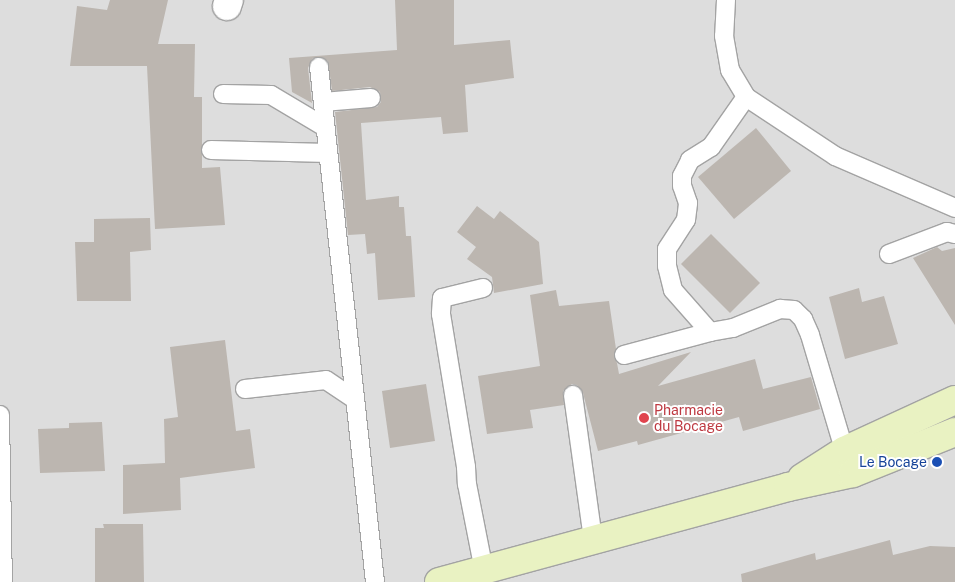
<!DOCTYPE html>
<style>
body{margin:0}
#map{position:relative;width:955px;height:582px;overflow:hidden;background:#efede7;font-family:"Public Sans",sans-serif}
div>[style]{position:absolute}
.residential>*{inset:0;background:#ddd}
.building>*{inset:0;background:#bcb6b0}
.roads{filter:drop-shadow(1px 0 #a3a3a3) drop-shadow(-1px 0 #a3a3a3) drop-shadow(0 1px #a3a3a3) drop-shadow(0 -1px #a3a3a3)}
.lane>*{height:18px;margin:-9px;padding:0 9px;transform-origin:9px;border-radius:9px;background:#fff}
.street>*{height:28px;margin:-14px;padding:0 14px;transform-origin:14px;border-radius:14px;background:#fff}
.secondary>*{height:28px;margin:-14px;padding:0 14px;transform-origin:14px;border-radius:14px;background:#e9f2c2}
.dots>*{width:14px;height:14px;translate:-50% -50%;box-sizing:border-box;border:2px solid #fff;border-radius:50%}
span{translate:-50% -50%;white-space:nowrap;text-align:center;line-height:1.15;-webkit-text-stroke:4px #fff;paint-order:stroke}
.health-label{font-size:14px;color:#be3a42}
.left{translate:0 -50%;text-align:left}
.transit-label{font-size:14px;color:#164399}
.right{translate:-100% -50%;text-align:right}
</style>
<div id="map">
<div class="residential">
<div style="clip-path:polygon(0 0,955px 0,955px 582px,0 582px)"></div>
</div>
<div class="building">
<div style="clip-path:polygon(110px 0,168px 0,158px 44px,195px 44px,194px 97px,202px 97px,202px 168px,220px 167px,225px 225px,155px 229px,147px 66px,70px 66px,77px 6px,107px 10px)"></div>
<div style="clip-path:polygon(395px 0,454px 0,454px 45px,510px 40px,514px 78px,465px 85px,468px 132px,443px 134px,441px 117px,361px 123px,366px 200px,399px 196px,399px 207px,404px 207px,406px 236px,411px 236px,415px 297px,378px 300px,375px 253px,367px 254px,365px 234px,348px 235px,335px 112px,377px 107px,381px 102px,380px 92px,370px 87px,332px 91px,328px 61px,317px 57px,312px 59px,308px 68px,312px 103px,292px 92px,289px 58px,397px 50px)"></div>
<div style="clip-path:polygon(756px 128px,791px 171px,734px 219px,698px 177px)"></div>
<div style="clip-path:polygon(477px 206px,494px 219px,500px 211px,539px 242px,543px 284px,494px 293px,492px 277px,467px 259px,476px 247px,457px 232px)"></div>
<div style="clip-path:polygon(150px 218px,151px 250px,130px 252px,131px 301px,77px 301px,75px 242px,94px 242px,94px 219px)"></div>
<div style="clip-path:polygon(711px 234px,760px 283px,730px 313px,681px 264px)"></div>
<div style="clip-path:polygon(937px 247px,942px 251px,955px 248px,955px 325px,913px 258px)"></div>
<div style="clip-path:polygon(859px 288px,862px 302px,884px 296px,898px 344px,845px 359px,829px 297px)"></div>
<div style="clip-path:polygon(556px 290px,559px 306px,609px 301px,616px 349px,614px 357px,617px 363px,619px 374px,691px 352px,658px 386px,755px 359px,763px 389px,811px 377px,820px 409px,743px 431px,739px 417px,638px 445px,637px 441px,598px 451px,583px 393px,577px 385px,572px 384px,563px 391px,564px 405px,530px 410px,533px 428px,487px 434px,478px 376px,540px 366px,530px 295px)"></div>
<div style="clip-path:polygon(225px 340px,236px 431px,250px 429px,255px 468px,180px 478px,181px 510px,123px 514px,123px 465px,165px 463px,164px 419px,178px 417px,170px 347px)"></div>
<div style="clip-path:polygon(426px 384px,435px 441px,390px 448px,382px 391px)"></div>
<div style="clip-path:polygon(102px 422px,105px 471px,40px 473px,38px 429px,69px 428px,69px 423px)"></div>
<div style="clip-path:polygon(103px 524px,143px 524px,144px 582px,95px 582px,95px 528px,104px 528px)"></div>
<div style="clip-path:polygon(890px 540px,893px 555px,930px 546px,955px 547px,955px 582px,742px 582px,741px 574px,815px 553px,816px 560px)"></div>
</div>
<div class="roads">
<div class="lane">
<div style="left:726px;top:0;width:36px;rotate:93deg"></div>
<div style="left:724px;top:36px;width:35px;rotate:80deg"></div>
<div style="left:730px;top:70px;width:31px;rotate:59deg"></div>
<div style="left:746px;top:97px;width:107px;rotate:33.5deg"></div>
<div style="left:835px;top:156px;width:131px;rotate:23.4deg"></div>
<div style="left:319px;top:67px;width:518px;rotate:83.79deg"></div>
<div style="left:223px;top:94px;width:48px;rotate:1.2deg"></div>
<div style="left:271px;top:95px;width:63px;rotate:30.7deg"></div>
<div style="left:323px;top:102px;width:48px;rotate:-4.8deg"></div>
<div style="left:211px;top:150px;width:117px;rotate:1.5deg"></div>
<div style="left:889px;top:254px;width:62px;rotate:-20.8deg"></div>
<div style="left:947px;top:232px;width:8px;rotate:14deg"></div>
<div style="left:483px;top:288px;width:42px;rotate:166.3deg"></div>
<div style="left:442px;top:298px;width:16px;rotate:94deg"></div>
<div style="left:441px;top:314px;width:155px;rotate:80.7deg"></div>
<div style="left:466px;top:467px;width:17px;rotate:87deg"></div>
<div style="left:467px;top:484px;width:89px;rotate:78.9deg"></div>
<div style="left:710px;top:332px;width:56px;rotate:-131.4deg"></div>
<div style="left:673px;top:290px;width:25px;rotate:-104deg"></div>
<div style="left:667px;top:266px;width:17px;rotate:-90deg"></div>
<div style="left:667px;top:249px;width:35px;rotate:-57deg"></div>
<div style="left:686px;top:220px;width:17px;rotate:-83deg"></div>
<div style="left:688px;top:203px;width:18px;rotate:-109deg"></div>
<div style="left:682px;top:186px;width:10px;rotate:-90deg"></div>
<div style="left:682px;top:176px;width:18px;rotate:-63deg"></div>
<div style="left:690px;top:160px;width:25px;rotate:-32deg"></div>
<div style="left:711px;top:147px;width:61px;rotate:-55deg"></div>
<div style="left:624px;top:355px;width:89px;rotate:-15deg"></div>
<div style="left:710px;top:332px;width:23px;rotate:-10deg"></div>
<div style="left:733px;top:328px;width:51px;rotate:-22deg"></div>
<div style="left:780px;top:309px;width:14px;rotate:4deg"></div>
<div style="left:794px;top:310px;width:13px;rotate:45deg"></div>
<div style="left:803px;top:319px;width:17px;rotate:66deg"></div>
<div style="left:810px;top:335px;width:129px;rotate:73.4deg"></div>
<div style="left:245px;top:389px;width:81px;rotate:-6.3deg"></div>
<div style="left:326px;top:380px;width:32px;rotate:34deg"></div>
<div style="left:573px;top:395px;width:146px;rotate:82.1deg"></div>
<div style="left:0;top:415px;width:167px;rotate:89deg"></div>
</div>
<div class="street">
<div style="left:227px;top:6px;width:6px;rotate:-72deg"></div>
</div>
<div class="secondary">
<div style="left:802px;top:478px;width:50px;rotate:-32.7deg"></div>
<div style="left:844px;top:451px;width:122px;rotate:-24.7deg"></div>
<div style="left:439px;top:582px;width:362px;rotate:-15.2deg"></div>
<div style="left:788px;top:487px;width:66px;rotate:-12.2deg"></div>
<div style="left:853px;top:473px;width:110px;rotate:-21.9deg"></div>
</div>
</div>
<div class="dots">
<div style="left:644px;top:418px;background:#e0444e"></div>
<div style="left:937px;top:462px;background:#1a4fb4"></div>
</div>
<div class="health-label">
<span class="left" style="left:654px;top:418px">Pharmacie<br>du Bocage</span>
</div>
<div class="transit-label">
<span class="right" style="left:927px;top:462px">Le Bocage</span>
</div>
</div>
